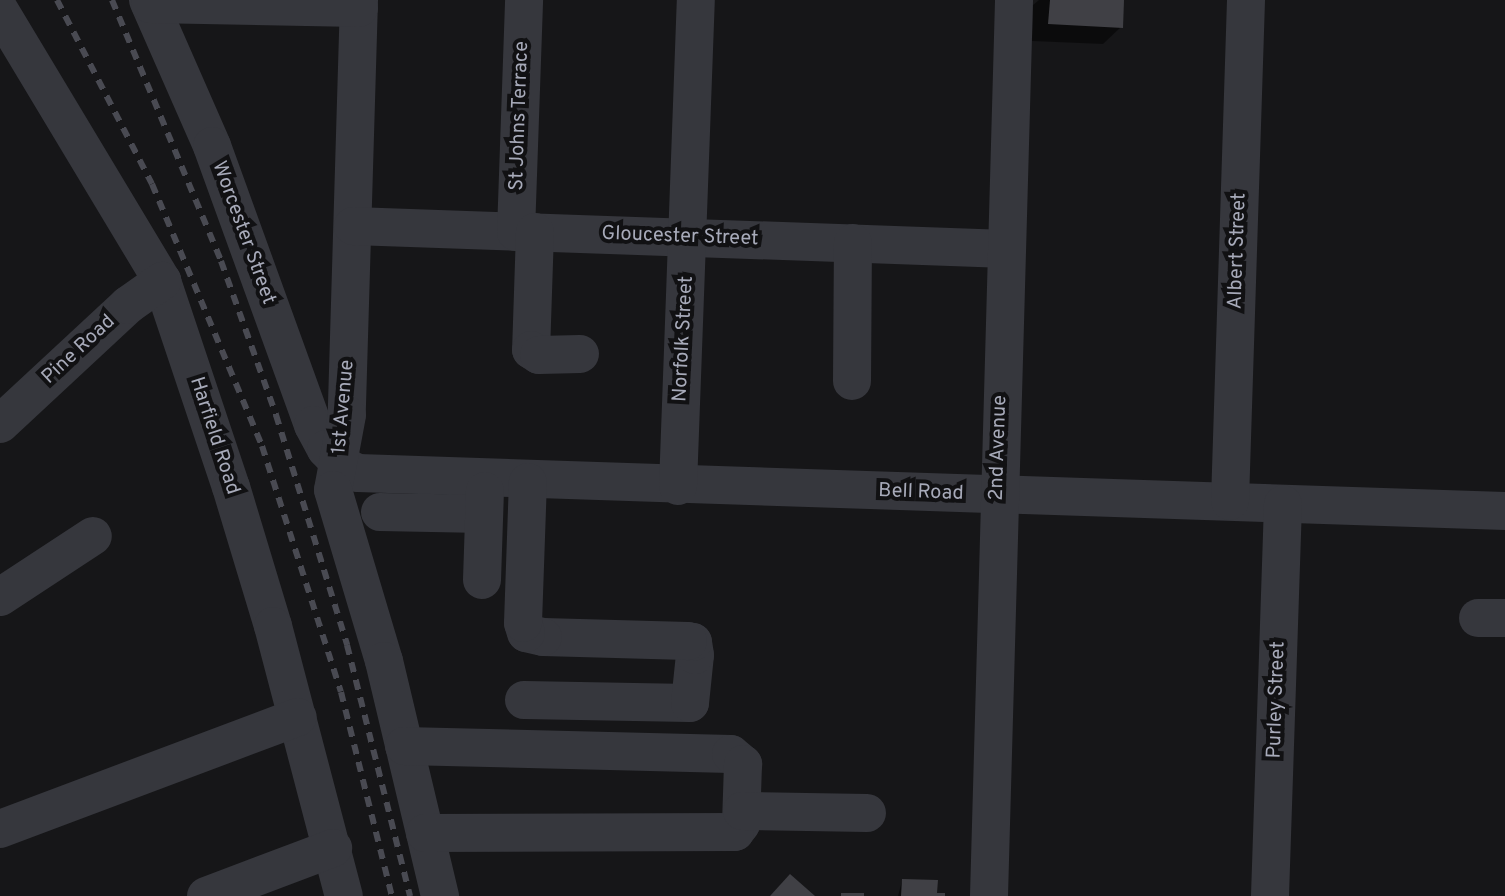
<!DOCTYPE html>
<style>
body{margin:0}
#map{position:relative;width:1505px;height:896px;overflow:hidden;background:#161618;font-family:Overpass,sans-serif}
div>[style]{position:absolute}
.shadow>*{inset:0;background:#0007}
.building>*{inset:0;background:#404045}
.minor>*{height:38px;margin:-19px;padding:0 19px;transform-origin:19px;border-radius:19px;background:#36373d}
.rail>*{height:6px;margin-top:-3px;transform-origin:0;background:repeating-linear-gradient(90deg,#494a52 0 10px,transparent 0 18px)}
span{translate:-50% -50%;white-space:nowrap;text-align:center;line-height:1.15;-webkit-text-stroke:8px #111113;paint-order:stroke}
.street-label{font-size:20px;color:#a7aab9}
</style>
<div id="map">
<div class="shadow">
<div style="clip-path:polygon(1039px 0,1122px 0,1121px 27px,1103px 44px,1032px 41px,1033px 5px)"></div>
<div style="clip-path:polygon(902px 881px,943px 896px,898px 896px)"></div>
</div>
<div class="building">
<div style="clip-path:polygon(1050px 0,1124px 0,1123px 28px,1048px 24px)"></div>
<div style="clip-path:polygon(790px 874px,815px 896px,770px 896px)"></div>
<div style="clip-path:polygon(902px 879px,938px 880px,937px 893px,945px 893px,945px 896px,901px 896px)"></div>
<div style="clip-path:polygon(841px 893px,864px 893px,864px 896px,841px 896px)"></div>
</div>
<div class="minor">
<div style="left:148px;top:0;width:159px;rotate:66.3deg"></div>
<div style="left:212px;top:146px;width:297px;rotate:70.1deg"></div>
<div style="left:313px;top:425px;width:27px;rotate:62deg"></div>
<div style="left:326px;top:449px;width:21px;rotate:47deg"></div>
<div style="left:340px;top:464px;width:20px;rotate:27deg"></div>
<div style="left:358px;top:473px;width:1148px;rotate:1.9deg"></div>
<div style="left:359px;top:0;width:415px;rotate:91.7deg"></div>
<div style="left:347px;top:415px;width:76px;rotate:100.6deg"></div>
<div style="left:333px;top:490px;width:178px;rotate:73.4deg"></div>
<div style="left:384px;top:661px;width:242px;rotate:76.6deg"></div>
<div style="left:150px;top:4px;width:209px;rotate:1.1deg"></div>
<div style="left:0;top:11px;width:315px;rotate:59deg"></div>
<div style="left:162px;top:281px;width:217px;rotate:71.5deg"></div>
<div style="left:231px;top:487px;width:145px;rotate:73.2deg"></div>
<div style="left:273px;top:626px;width:279px;rotate:75.3deg"></div>
<div style="left:353px;top:226px;width:654px;rotate:2.01deg"></div>
<div style="left:516px;top:232px;width:232px;rotate:-88deg"></div>
<div style="left:535px;top:232px;width:118px;rotate:91.9deg"></div>
<div style="left:531px;top:350px;width:9px;rotate:32deg"></div>
<div style="left:539px;top:355px;width:41px;rotate:-1.4deg"></div>
<div style="left:852px;top:381px;width:138px;rotate:-89.6deg"></div>
<div style="left:0;top:424px;width:175px;rotate:-42.9deg"></div>
<div style="left:128px;top:305px;width:42px;rotate:-35.2deg"></div>
<div style="left:678px;top:486px;width:486px;rotate:-87.9deg"></div>
<div style="left:1230px;top:501px;width:501px;rotate:-88.17deg"></div>
<div style="left:380px;top:512px;width:104px;rotate:1.1deg"></div>
<div style="left:482px;top:580px;width:89px;rotate:-88.1deg"></div>
<div style="left:0;top:597px;width:111px;rotate:-33.3deg"></div>
<div style="left:1478px;top:618px;width:27px"></div>
<div style="left:524px;top:700px;width:166px;rotate:1deg"></div>
<div style="left:690px;top:703px;width:48px;rotate:-84.1deg"></div>
<div style="left:695px;top:655px;width:13px;rotate:-99deg"></div>
<div style="left:693px;top:642px;width:5px;rotate:-169deg"></div>
<div style="left:688px;top:641px;width:145px;rotate:-178.4deg"></div>
<div style="left:543px;top:637px;width:17px;rotate:-167deg"></div>
<div style="left:526px;top:633px;width:10px;rotate:-107deg"></div>
<div style="left:523px;top:623px;width:141px;rotate:-88deg"></div>
<div style="left:404px;top:746px;width:327px;rotate:1.4deg"></div>
<div style="left:731px;top:754px;width:16px;rotate:40deg"></div>
<div style="left:743px;top:764px;width:60px;rotate:91.9deg"></div>
<div style="left:741px;top:824px;width:10px;rotate:127deg"></div>
<div style="left:735px;top:832px;width:310px;rotate:179.8deg"></div>
<div style="left:742px;top:811px;width:125px;rotate:0.9deg"></div>
<div style="left:0;top:829px;width:318px;rotate:-20.6deg"></div>
<div style="left:206px;top:896px;width:136px;rotate:-20.7deg"></div>
<div style="left:989px;top:896px;width:896px;rotate:-88.4deg"></div>
<div style="left:1270px;top:896px;width:392px;rotate:-88.1deg"></div>
</div>
<div class="rail">
<div style="left:57px;top:0;width:207px;rotate:62.7deg"></div>
<div style="left:152px;top:184px;width:284px;rotate:67.2deg"></div>
<div style="left:262px;top:446px;width:258px;rotate:72.2deg"></div>
<div style="left:341px;top:692px;width:210px;rotate:76deg"></div>
<div style="left:112px;top:0;width:283px;rotate:67.3deg"></div>
<div style="left:221px;top:261px;width:164px;rotate:70.3deg"></div>
<div style="left:276px;top:415px;width:241px;rotate:72.8deg"></div>
<div style="left:347px;top:645px;width:259px;rotate:75.9deg"></div>
</div>
<div class="street-label">
<span style="left:520px;top:116px;rotate:-88deg">St Johns Terrace</span>
<span style="left:243px;top:233px;rotate:70deg">Worcester Street</span>
<span style="left:680px;top:237px;rotate:2deg">Gloucester Street</span>
<span style="left:1238px;top:251px;rotate:-88deg">Albert Street</span>
<span style="left:684px;top:339px;rotate:-87deg">Norfolk Street</span>
<span style="left:79px;top:350px;rotate:-43deg">Pine Road</span>
<span style="left:344px;top:407px;rotate:-85deg">1st Avenue</span>
<span style="left:214px;top:436px;rotate:72deg">Harfield Road</span>
<span style="left:999px;top:448px;rotate:-88deg">2nd Avenue</span>
<span style="left:921px;top:493px;rotate:2deg">Bell Road</span>
<span style="left:1277px;top:700px;rotate:-88deg">Purley Street</span>
</div>
</div>
